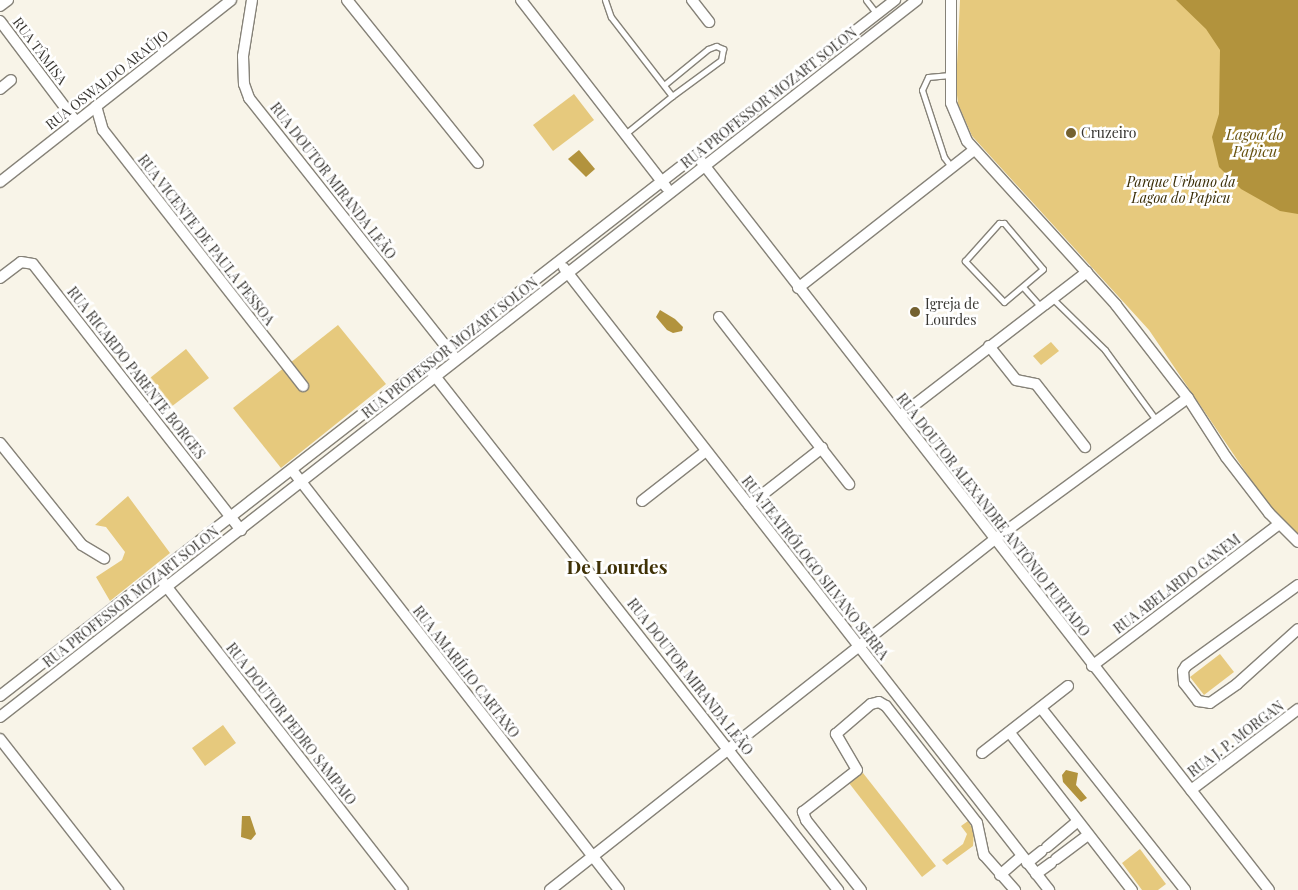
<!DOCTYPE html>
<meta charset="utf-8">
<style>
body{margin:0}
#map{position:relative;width:1298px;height:890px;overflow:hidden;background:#f8f4e8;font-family:"Playfair Display",serif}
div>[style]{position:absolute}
.green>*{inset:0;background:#e6c97d}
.water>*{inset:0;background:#b2933d}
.roads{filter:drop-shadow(1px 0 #868278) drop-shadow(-1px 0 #868278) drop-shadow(0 1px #868278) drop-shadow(0 -1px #868278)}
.service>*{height:5px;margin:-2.5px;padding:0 2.5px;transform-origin:2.5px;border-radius:2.5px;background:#fff}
.minor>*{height:10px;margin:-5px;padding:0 5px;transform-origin:5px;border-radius:5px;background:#fff}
.dots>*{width:14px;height:14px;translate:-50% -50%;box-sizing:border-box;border:2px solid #fff;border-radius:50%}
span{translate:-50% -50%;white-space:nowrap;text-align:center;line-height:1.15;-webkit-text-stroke:5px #fff;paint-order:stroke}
.street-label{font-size:14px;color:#383632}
.poi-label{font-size:14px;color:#383632}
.left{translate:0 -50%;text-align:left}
.park-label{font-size:14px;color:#392c05;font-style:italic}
.water-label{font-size:15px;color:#66510e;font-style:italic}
.district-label{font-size:19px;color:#3f3106;font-weight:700}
</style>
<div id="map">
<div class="green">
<div style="clip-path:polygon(960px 0,1298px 0,1298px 534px,1266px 502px,1149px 330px,972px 136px,958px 104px,956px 86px)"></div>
<div style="clip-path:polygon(574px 94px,594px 120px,553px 151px,533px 125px)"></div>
<div style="clip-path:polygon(338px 325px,386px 384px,281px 468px,233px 408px)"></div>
<div style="clip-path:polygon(1051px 342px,1059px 351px,1041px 365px,1033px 356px)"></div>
<div style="clip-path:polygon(186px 349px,209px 378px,167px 410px,145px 382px)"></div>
<div style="clip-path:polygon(128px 496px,170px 553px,110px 601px,96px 577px,122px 560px,125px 552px,106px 527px,95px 525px)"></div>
<div style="clip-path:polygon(1220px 654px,1234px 672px,1204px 695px,1190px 677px)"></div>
<div style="clip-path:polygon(223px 725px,236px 743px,205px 766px,192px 748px)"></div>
<div style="clip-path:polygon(863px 773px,936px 866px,922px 877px,849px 783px)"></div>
<div style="clip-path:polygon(968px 821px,974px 831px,973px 846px,947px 865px,942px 860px,963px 844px,967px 834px,961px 826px)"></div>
<div style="clip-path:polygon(1140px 849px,1166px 884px,1158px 890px,1142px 890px,1122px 863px)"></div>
</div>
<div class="water">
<div style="clip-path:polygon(1176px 0,1298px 0,1298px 214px,1280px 211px,1241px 189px,1219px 167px,1212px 137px,1219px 114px,1220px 50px,1206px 29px)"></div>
<div style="clip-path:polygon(579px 150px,595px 169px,586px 177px,568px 159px)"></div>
<div style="clip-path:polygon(660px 310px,675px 319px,683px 327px,682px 331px,673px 333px,667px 330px,656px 317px)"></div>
<div style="clip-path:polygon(1066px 770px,1078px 773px,1076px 785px,1087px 798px,1081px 802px,1063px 782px,1062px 775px)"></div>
<div style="clip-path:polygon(242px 816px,250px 816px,256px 834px,251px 840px,241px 837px)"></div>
</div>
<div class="roads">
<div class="service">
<div style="left:605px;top:0;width:18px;rotate:71deg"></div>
<div style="left:611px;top:17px;width:100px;rotate:52.3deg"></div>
<div style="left:672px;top:96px;width:60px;rotate:141deg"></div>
<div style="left:866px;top:0;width:18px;rotate:52deg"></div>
<div style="left:950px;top:75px;width:22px;rotate:175deg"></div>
<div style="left:928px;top:77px;width:14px;rotate:115deg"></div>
<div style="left:922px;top:90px;width:71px;rotate:71.8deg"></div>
<div style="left:944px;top:157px;width:14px;rotate:54deg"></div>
<div style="left:664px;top:85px;width:57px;rotate:-39.3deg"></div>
<div style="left:708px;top:49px;width:9px;rotate:-21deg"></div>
<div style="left:716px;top:46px;width:8px;rotate:23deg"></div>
<div style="left:723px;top:49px;width:11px;rotate:100deg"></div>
<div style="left:721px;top:60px;width:61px;rotate:143.7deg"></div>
<div style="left:999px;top:223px;width:5px"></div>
<div style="left:1004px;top:223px;width:60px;rotate:49.7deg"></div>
<div style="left:1043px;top:269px;width:51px;rotate:139.8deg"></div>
<div style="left:1004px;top:302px;width:57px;rotate:-133.6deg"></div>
<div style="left:965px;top:261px;width:51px;rotate:-48.2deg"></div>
<div style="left:1023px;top:287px;width:27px;rotate:48deg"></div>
<div style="left:1053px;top:299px;width:73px;rotate:44.4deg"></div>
<div style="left:1105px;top:350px;width:87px;rotate:53.9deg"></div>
</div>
<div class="minor">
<div style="left:252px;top:0;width:57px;rotate:99.1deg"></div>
<div style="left:243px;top:56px;width:28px;rotate:88deg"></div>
<div style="left:244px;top:84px;width:15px;rotate:70deg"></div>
<div style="left:249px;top:98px;width:333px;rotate:51.6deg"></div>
<div style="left:347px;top:0;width:209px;rotate:51.2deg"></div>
<div style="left:521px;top:0;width:237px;rotate:52.2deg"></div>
<div style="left:692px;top:0;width:28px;rotate:52deg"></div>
<div style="left:951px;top:0;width:103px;rotate:90deg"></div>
<div style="left:951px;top:103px;width:41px;rotate:67.2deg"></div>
<div style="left:967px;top:141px;width:222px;rotate:47.7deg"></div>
<div style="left:1116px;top:305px;width:118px;rotate:52.3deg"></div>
<div style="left:1188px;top:398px;width:70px;rotate:57.2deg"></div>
<div style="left:1226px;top:457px;width:71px;rotate:52.5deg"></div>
<div style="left:1269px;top:513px;width:41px;rotate:45deg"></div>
<div style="left:0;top:6px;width:10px;rotate:-37deg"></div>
<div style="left:0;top:21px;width:126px;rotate:53deg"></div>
<div style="left:0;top:89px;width:14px;rotate:-39deg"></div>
<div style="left:96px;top:106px;width:25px;rotate:74deg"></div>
<div style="left:103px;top:130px;width:325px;rotate:52deg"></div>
<div style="left:701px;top:161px;width:924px;rotate:52.08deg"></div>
<div style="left:0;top:182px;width:294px;rotate:-38.2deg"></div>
<div style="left:564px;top:268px;width:789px;rotate:52.05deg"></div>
<div style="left:0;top:278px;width:26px;rotate:-37deg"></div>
<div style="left:21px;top:262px;width:12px;rotate:9deg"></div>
<div style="left:33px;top:264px;width:338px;rotate:52deg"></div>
<div style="left:798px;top:288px;width:224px;rotate:-38.1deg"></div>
<div style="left:719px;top:317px;width:212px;rotate:52.1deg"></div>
<div style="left:989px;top:346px;width:43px;rotate:51.5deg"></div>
<div style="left:1016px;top:380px;width:20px;rotate:11deg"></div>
<div style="left:1036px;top:384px;width:80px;rotate:52.1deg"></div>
<div style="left:431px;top:371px;width:660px;rotate:51.9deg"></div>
<div style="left:900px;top:416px;width:236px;rotate:-37.6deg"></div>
<div style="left:0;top:443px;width:131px;rotate:51.2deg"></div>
<div style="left:82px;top:545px;width:26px;rotate:31deg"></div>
<div style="left:292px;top:470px;width:532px;rotate:52.1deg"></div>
<div style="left:642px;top:501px;width:81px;rotate:-38deg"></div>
<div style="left:749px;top:505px;width:93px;rotate:-38deg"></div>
<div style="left:163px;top:582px;width:390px;rotate:52.1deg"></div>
<div style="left:1298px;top:585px;width:138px;rotate:144.1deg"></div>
<div style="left:1186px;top:666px;width:6px;rotate:121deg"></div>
<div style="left:1183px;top:671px;width:12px;rotate:85deg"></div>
<div style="left:1184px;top:683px;width:23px;rotate:52deg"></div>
<div style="left:1198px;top:701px;width:12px;rotate:9deg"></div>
<div style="left:1210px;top:703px;width:33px;rotate:-35deg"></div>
<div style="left:1237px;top:684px;width:82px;rotate:-42deg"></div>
<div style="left:1092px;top:666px;width:235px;rotate:-37.2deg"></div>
<div style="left:0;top:696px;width:1134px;rotate:-37.87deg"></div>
<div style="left:1041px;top:708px;width:232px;rotate:51.6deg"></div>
<div style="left:0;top:717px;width:1164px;rotate:-38.02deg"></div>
<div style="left:1010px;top:733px;width:199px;rotate:52.2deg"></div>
<div style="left:0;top:739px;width:192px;rotate:52deg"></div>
<div style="left:982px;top:753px;width:109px;rotate:-37.9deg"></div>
<div style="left:1191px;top:790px;width:134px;rotate:-37.1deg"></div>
<div style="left:1047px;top:847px;width:39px;rotate:-40deg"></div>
<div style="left:1056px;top:859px;width:40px;rotate:-37deg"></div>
<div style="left:1027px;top:863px;width:19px;rotate:-39deg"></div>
<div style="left:1036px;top:874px;width:19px;rotate:-36deg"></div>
<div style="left:1000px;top:875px;width:29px;rotate:-41deg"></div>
<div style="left:550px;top:890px;width:567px;rotate:-38.27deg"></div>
<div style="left:995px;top:539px;width:239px;rotate:-36.2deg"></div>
<div style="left:861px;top:890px;width:89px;rotate:-128.2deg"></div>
<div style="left:806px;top:820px;width:9px;rotate:-111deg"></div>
<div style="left:803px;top:812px;width:68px;rotate:-37.9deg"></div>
<div style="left:857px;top:770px;width:42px;rotate:-120.3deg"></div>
<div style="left:836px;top:734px;width:46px;rotate:-40.6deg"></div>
<div style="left:871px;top:704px;width:8px;rotate:-14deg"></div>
<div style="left:879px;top:702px;width:8px;rotate:30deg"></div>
<div style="left:886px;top:706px;width:148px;rotate:52.1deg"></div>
<div style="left:977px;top:823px;width:33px;rotate:78deg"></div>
<div style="left:984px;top:855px;width:47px;rotate:48.5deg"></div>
</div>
</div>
<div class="dots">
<div style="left:1071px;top:133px;background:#746130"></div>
<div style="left:915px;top:312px;background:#746130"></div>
</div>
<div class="street-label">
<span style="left:40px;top:51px;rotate:53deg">RUA TÂMISA</span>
<span style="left:107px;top:80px;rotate:-38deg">RUA OSWALDO ARAÚJO</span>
<span style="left:769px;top:98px;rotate:-38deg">RUA PROFESSOR MOZART SOLON</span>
<span style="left:333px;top:181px;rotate:52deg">RUA DOUTOR MIRANDA LEÃO</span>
<span style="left:206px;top:240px;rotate:52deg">RUA VICENTE DE PAULA PESSOA</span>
<span style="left:450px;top:348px;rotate:-38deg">RUA PROFESSOR MOZART SOLON</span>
<span style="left:136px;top:373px;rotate:52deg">RUA RICARDO PARENTE BORGES</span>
<span style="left:993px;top:515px;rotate:52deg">RUA DOUTOR ALEXANDRE ANTÔNIO FURTADO</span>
<span style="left:815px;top:568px;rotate:52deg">RUA TEATRÓLOGO SILVANO SERRA</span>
<span style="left:1177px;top:584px;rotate:-37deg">RUA ABELARDO GANEM</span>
<span style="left:131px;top:597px;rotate:-38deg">RUA PROFESSOR MOZART SOLON</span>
<span style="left:466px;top:672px;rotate:52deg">RUA AMARÍLIO CARTAXO</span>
<span style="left:690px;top:677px;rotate:52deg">RUA DOUTOR MIRANDA LEÃO</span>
<span style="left:291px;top:724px;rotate:52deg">RUA DOUTOR PEDRO SAMPAIO</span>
<span style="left:1236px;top:739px;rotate:-37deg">RUA J. P. MORGAN</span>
</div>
<div class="poi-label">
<span class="left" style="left:1081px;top:133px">Cruzeiro</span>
<span class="left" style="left:925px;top:312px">Igreja de<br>Lourdes</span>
</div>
<div class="park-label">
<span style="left:1181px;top:190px">Parque Urbano da<br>Lagoa do Papicu</span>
</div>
<div class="water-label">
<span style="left:1255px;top:143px">Lagoa do<br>Papicu</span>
</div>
<div class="district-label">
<span style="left:617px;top:567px">De Lourdes</span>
</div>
</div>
